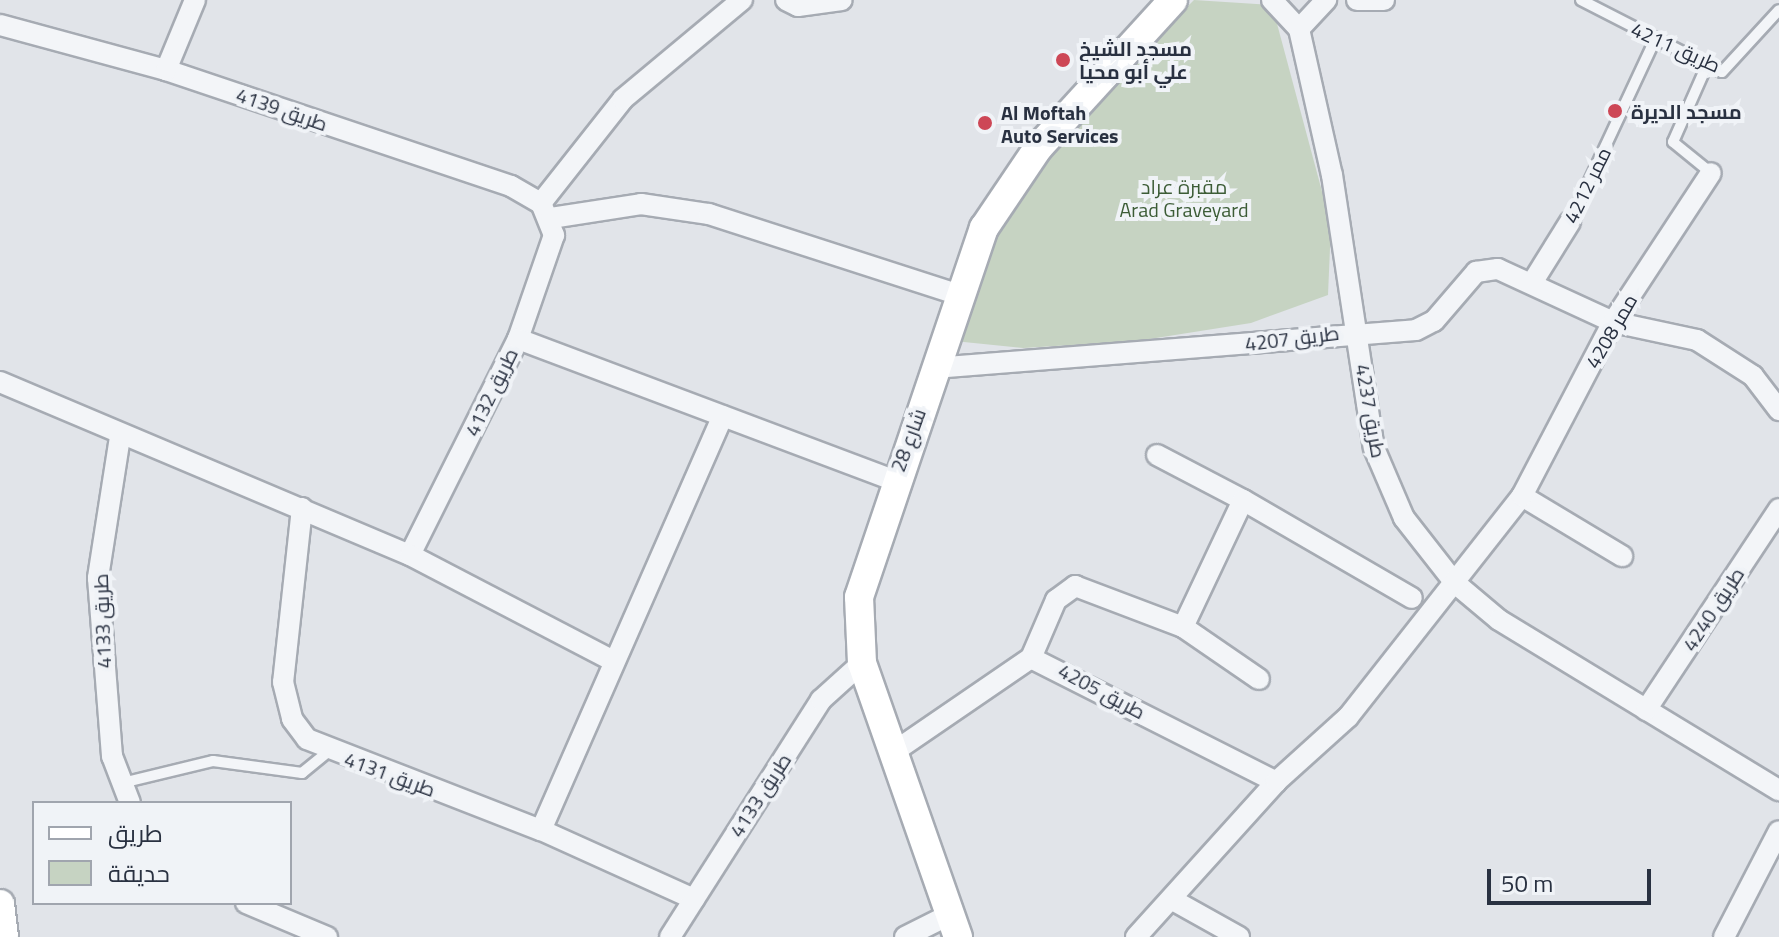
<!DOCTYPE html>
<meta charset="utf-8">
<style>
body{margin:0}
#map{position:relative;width:1779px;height:937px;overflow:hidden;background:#e1e4e9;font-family:"Titillium Web",Cairo,sans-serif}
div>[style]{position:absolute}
.green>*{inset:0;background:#c6d3c2}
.roads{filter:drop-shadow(2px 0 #a6abb3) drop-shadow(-2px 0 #a6abb3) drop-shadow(0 2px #a6abb3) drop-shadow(0 -2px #a6abb3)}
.lane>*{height:10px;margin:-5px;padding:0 5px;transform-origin:5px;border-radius:5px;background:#f3f5f8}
.street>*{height:20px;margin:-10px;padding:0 10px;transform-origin:10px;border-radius:10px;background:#f3f5f8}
.secondary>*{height:28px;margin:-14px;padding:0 14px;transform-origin:14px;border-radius:14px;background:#fff}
.dots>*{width:22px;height:22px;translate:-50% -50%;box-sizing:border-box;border:4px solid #f0f3f7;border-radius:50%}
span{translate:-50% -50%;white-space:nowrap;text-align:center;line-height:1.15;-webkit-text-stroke:8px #f0f3f7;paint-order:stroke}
.street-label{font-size:20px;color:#293141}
.poi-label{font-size:20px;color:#293141;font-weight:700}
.left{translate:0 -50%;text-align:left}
.park-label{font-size:20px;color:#3c5c36}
.legend{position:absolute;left:32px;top:801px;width:260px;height:104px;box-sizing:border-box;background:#f0f3f7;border:2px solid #a0a5ae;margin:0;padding:10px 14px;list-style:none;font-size:24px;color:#293141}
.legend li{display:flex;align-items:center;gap:16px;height:40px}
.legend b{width:40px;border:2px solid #a0a5ae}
.scale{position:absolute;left:1487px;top:869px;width:164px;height:36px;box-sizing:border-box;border:4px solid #293141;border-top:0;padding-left:10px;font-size:24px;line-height:28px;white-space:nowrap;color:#293141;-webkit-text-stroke:6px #f0f3f7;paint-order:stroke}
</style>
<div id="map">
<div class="green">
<div style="clip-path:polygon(1194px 0,1272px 5px,1331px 225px,1328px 295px,1251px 323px,1137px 341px,1023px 348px,954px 341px,997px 227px,1047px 146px)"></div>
</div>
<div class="roads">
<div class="lane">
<div style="left:1581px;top:0;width:158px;rotate:27.1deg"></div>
<div style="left:1722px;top:72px;width:84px;rotate:-47.4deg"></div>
<div style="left:1707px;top:65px;width:84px;rotate:113.8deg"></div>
<div style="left:1673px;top:142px;width:49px;rotate:39.2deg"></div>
<div style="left:1570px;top:222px;width:201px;rotate:-65deg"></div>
<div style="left:122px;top:783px;width:94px;rotate:-13.6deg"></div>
<div style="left:213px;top:761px;width:90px;rotate:7.7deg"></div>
<div style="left:302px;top:773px;width:35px;rotate:-39deg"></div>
</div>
<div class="street">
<div style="left:786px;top:0;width:13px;rotate:27deg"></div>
<div style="left:798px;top:6px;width:44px;rotate:-7.8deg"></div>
<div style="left:1272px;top:0;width:40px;rotate:47deg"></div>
<div style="left:1299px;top:29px;width:150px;rotate:77.3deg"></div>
<div style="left:1332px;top:175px;width:276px;rotate:81.3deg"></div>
<div style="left:1374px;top:448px;width:76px;rotate:66.8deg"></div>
<div style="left:1404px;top:518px;width:83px;rotate:51.9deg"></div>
<div style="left:1455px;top:583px;width:57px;rotate:40.1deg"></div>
<div style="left:1499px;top:620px;width:328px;rotate:31.3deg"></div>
<div style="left:1357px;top:0;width:27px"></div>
<div style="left:0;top:25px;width:172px;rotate:15.2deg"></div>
<div style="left:166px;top:70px;width:364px;rotate:18.6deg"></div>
<div style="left:511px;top:186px;width:34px;rotate:30deg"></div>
<div style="left:541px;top:203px;width:35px;rotate:68deg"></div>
<div style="left:554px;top:235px;width:110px;rotate:109.1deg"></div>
<div style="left:518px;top:339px;width:241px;rotate:116.6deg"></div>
<div style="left:1299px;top:29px;width:40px;rotate:-47deg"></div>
<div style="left:166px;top:70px;width:76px;rotate:-67.5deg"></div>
<div style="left:541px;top:203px;width:132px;rotate:-51.7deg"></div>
<div style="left:623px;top:99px;width:155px;rotate:-39.8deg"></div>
<div style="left:551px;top:218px;width:91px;rotate:-8.8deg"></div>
<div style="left:641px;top:204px;width:69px;rotate:8.4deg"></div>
<div style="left:709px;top:214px;width:264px;rotate:17.9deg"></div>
<div style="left:1532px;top:283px;width:72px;rotate:-58.1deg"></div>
<div style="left:518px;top:339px;width:401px;rotate:20.6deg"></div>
<div style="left:934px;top:368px;width:483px;rotate:-4.5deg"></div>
<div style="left:1416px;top:330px;width:20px;rotate:-27deg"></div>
<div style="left:1434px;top:321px;width:65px;rotate:-49.4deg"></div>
<div style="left:1476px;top:272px;width:22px;rotate:-8deg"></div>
<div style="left:1498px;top:269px;width:127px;rotate:24.7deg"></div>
<div style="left:1613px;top:322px;width:86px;rotate:12.1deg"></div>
<div style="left:1697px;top:340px;width:67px;rotate:32.7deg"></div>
<div style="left:1753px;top:376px;width:43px;rotate:52.6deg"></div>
<div style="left:0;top:382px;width:445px;rotate:22.9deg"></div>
<div style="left:410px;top:555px;width:225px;rotate:27.5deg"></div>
<div style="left:120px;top:437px;width:143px;rotate:98.9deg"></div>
<div style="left:98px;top:578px;width:179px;rotate:85.5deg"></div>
<div style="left:112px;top:756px;width:50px;rotate:69deg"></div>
<div style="left:1157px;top:455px;width:97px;rotate:27.6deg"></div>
<div style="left:1522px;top:496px;width:117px;rotate:31deg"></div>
<div style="left:302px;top:508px;width:175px;rotate:96.2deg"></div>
<div style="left:283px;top:682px;width:38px;rotate:76deg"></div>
<div style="left:292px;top:719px;width:25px;rotate:53deg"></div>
<div style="left:307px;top:739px;width:251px;rotate:21.3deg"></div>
<div style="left:541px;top:830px;width:168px;rotate:24.3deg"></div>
<div style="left:1183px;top:627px;width:92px;rotate:34.4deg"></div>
<div style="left:1031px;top:658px;width:63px;rotate:-66.7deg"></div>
<div style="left:1056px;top:600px;width:24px;rotate:-36deg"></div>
<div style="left:1075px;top:586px;width:116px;rotate:20.8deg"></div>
<div style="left:1183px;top:627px;width:140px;rotate:-64.7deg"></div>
<div style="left:1243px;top:500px;width:195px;rotate:30.1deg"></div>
<div style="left:1646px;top:710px;width:241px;rotate:-56.5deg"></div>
<div style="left:895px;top:751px;width:165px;rotate:-34.4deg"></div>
<div style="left:1031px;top:658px;width:275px;rotate:26.8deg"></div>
<div style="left:541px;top:830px;width:452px;rotate:-66.3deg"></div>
<div style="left:1171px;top:899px;width:78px;rotate:29.2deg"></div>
<div style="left:246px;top:903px;width:88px;rotate:22.8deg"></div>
<div style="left:670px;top:937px;width:281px;rotate:-57.5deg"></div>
<div style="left:821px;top:700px;width:55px;rotate:-42.1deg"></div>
<div style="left:905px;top:937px;width:49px;rotate:-26.6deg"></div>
<div style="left:1136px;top:937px;width:209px;rotate:-47.9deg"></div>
<div style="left:1276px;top:782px;width:97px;rotate:-42.1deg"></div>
<div style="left:1348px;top:717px;width:281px;rotate:-51.8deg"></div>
<div style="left:1522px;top:496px;width:196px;rotate:-62.4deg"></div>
<div style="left:1613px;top:322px;width:178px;rotate:-56.7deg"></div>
<div style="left:1724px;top:937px;width:119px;rotate:-62.6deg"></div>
</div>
<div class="secondary">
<div style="left:0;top:904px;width:33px;rotate:83deg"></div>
<div style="left:958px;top:937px;width:290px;rotate:-109.3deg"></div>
<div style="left:862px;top:663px;width:66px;rotate:-92.6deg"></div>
<div style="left:859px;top:597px;width:390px;rotate:-71.3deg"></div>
<div style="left:984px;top:228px;width:97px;rotate:-56deg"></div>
<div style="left:1038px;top:148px;width:200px;rotate:-47.6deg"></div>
</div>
</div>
<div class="dots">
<div style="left:1063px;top:60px;background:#cd4756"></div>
<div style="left:1615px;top:111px;background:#cd4756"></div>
<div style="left:985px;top:123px;background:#cd4756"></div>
</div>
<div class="street-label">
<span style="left:1676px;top:47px;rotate:24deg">طريق 4211</span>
<span style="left:282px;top:109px;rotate:19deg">طريق 4139</span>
<span style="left:1587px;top:185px;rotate:-64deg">ممر 4212</span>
<span style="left:1611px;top:331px;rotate:-60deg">ممر 4208</span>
<span style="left:1292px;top:338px;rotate:-7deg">طريق 4207</span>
<span style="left:491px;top:392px;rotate:-64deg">طريق 4132</span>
<span style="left:1371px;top:411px;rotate:80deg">طريق 4237</span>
<span style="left:908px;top:440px;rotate:-70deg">شارع 28</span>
<span style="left:1713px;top:609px;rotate:-57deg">طريق 4240</span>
<span style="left:102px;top:621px;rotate:-92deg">طريق 4133</span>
<span style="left:1102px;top:691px;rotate:28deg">طريق 4205</span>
<span style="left:390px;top:774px;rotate:20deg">طريق 4131</span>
<span style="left:760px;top:795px;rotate:-57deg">طريق 4133</span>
</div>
<div class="poi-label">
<span class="left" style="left:1079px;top:60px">مسجد الشيخ<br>علي أبو محيا</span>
<span class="left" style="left:1631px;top:111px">مسجد الديرة</span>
<span class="left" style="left:1001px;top:124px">Al Moftah<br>Auto Services</span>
</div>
<div class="park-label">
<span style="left:1184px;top:198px">مقبرة عراد<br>Arad Graveyard</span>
</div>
<ul class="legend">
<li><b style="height:10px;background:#fff"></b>طريق</li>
<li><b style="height:22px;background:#c6d3c2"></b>حديقة</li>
</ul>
<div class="scale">50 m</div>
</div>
